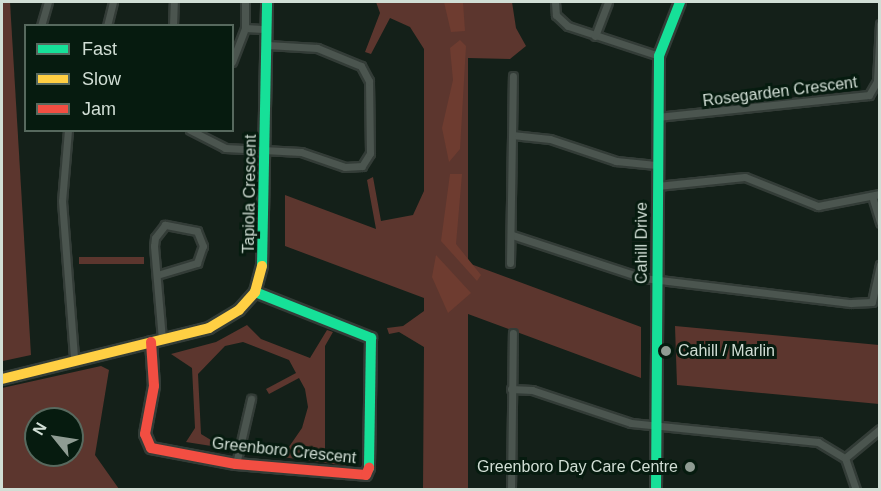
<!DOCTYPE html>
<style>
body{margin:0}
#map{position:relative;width:881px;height:491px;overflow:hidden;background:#142019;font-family:Arial,sans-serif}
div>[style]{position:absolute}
.green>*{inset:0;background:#5c362e}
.forest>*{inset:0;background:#6e3c30}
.roads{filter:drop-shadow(2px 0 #333c37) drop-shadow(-2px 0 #333c37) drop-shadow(0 2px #333c37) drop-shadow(0 -2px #333c37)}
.street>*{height:7px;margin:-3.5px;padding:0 3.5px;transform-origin:3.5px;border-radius:3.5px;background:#4b554f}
.fast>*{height:10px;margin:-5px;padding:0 5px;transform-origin:5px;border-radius:5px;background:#16e098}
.slow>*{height:10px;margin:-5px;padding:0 5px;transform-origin:5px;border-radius:5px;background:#ffcf43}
.jam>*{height:10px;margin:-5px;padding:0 5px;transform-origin:5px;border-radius:5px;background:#f24e42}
.dots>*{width:16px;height:16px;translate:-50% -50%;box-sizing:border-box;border:3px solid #061b0f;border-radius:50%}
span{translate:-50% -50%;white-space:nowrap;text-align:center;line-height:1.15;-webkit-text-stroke:6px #061b0f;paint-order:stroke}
.street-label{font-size:16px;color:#d1ded5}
.poi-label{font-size:16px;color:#d1ded5}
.left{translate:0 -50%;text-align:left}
.right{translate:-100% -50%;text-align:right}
.frame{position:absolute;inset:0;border:3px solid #d1ded5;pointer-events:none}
.legend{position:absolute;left:24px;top:24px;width:210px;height:108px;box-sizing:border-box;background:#061b0f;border:2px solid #57695e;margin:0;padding:8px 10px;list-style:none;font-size:18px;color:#d1ded5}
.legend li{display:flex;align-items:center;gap:12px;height:30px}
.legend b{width:30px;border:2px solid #57695e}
.north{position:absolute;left:24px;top:407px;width:60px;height:60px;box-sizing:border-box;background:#061b0f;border:2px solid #57695e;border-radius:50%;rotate:300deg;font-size:16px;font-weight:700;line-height:24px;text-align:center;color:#d1ded5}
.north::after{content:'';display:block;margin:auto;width:21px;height:27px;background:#8f9c93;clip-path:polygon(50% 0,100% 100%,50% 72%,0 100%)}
</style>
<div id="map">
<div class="green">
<div style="clip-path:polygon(2px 2px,10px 2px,31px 355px,3px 361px)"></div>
<div style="clip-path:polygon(376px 2px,512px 2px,516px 28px,526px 46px,510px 59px,468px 58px,468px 263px,641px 327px,641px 378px,468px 314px,468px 489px,423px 489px,424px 347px,399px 332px,389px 334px,387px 328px,403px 326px,424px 311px,424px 298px,285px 246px,285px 195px,376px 229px,367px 180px,373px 177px,381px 221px,413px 215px,424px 191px,424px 49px,410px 27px,390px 18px,371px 54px,365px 52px,380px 13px)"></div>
<div style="clip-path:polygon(79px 257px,144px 257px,144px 264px,79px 264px)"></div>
<div style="clip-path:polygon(247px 325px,261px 339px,310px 358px,327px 330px,333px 332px,325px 346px,325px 453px,347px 466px,282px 457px,302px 428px,308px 407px,305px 389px,299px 378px,269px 394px,266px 389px,296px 373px,289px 360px,243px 342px,225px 346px,198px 374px,201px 434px,224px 448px,186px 442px,195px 428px,192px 368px,171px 354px,216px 342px)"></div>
<div style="clip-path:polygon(675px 326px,879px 345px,879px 404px,677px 385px)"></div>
<div style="clip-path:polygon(evenodd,101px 366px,109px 370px,95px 455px,119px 489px,2px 489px,2px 388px,101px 366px,36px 419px,72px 419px,72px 455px,36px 455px,36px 419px)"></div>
</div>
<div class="forest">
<div style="clip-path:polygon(444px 2px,463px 2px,465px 31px,451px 32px)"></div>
<div style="clip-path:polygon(460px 40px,466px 46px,460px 149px,449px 162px,442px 128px,453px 80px,450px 48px)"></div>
<div style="clip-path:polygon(450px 174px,462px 174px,456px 244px,481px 275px,477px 281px,441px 241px)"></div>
<div style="clip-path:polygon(436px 255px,471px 293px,448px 313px,432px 277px)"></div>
</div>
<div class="roads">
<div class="street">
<div style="left:555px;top:2px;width:13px;rotate:86deg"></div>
<div style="left:556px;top:15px;width:16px;rotate:43deg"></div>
<div style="left:568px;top:26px;width:96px;rotate:18.2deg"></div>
<div style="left:41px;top:26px;width:25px;rotate:-74deg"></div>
<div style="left:107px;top:26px;width:25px;rotate:-76deg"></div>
<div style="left:173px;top:26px;width:24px;rotate:-88deg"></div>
<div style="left:245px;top:28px;width:22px;rotate:3deg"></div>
<div style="left:595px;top:36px;width:36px;rotate:-69deg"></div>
<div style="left:232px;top:62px;width:36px;rotate:-69deg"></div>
<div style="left:245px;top:28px;width:26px;rotate:-90deg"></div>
<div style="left:657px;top:117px;width:213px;rotate:-5.9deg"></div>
<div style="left:869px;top:95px;width:16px;rotate:-60deg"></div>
<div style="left:877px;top:81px;width:57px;rotate:-87deg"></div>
<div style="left:68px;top:130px;width:71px;rotate:94.8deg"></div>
<div style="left:62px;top:201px;width:157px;rotate:85.6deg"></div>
<div style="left:190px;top:130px;width:39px;rotate:27deg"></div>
<div style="left:225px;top:148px;width:76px;rotate:3deg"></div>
<div style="left:301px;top:152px;width:46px;rotate:18.8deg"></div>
<div style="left:345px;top:167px;width:17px;rotate:-3deg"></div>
<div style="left:362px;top:166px;width:15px;rotate:-58deg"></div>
<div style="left:370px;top:153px;width:72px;rotate:-90.8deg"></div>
<div style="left:369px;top:81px;width:17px;rotate:-118deg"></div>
<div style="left:361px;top:66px;width:48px;rotate:-157.8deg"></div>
<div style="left:317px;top:48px;width:50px;rotate:-176.6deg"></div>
<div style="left:512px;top:135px;width:38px;rotate:6deg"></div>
<div style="left:550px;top:139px;width:70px;rotate:18.4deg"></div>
<div style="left:616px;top:161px;width:40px;rotate:5.7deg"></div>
<div style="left:657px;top:186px;width:88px;rotate:-5.8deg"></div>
<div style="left:745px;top:177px;width:79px;rotate:21.7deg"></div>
<div style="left:818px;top:206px;width:63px;rotate:-11deg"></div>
<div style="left:872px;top:196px;width:28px;rotate:73deg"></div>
<div style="left:512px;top:235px;width:138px;rotate:18.2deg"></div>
<div style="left:643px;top:278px;width:209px;rotate:6.9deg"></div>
<div style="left:851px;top:303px;width:21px;rotate:-3deg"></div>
<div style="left:872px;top:302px;width:38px;rotate:-78deg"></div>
<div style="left:510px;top:263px;width:187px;rotate:-89.1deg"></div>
<div style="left:157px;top:275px;width:42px;rotate:-16.7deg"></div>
<div style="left:197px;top:263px;width:18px;rotate:-71deg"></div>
<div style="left:203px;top:246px;width:16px;rotate:-112deg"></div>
<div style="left:197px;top:231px;width:33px;rotate:-169deg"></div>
<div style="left:165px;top:225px;width:16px;rotate:128deg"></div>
<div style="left:155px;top:238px;width:8px;rotate:97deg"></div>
<div style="left:154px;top:246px;width:93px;rotate:85.1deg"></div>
<div style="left:511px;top:389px;width:21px;rotate:3deg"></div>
<div style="left:532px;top:390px;width:104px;rotate:18.4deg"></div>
<div style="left:631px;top:423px;width:188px;rotate:5.8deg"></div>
<div style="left:818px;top:442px;width:31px;rotate:31deg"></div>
<div style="left:845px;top:458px;width:34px;rotate:71deg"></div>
<div style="left:845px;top:458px;width:45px;rotate:-39.6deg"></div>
<div style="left:236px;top:464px;width:67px;rotate:-77deg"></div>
<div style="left:511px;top:490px;width:157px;rotate:-89.3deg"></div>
</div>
<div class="fast">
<div style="left:262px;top:266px;width:264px;rotate:-88.9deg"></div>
<div style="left:255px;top:292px;width:125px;rotate:21.6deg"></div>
<div style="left:371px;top:338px;width:130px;rotate:90.9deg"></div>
<div style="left:656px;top:490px;width:434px;rotate:-89.6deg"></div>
<div style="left:659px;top:56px;width:58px;rotate:-68.7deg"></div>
</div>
<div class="slow">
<div style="left:2px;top:379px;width:213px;rotate:-13.8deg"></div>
<div style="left:209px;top:328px;width:35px;rotate:-31deg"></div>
<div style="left:239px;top:310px;width:24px;rotate:-48deg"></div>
<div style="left:255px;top:292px;width:27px;rotate:-75deg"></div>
</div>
<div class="jam">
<div style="left:151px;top:342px;width:44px;rotate:86.1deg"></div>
<div style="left:154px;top:386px;width:49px;rotate:100.6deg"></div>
<div style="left:145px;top:434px;width:15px;rotate:67deg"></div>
<div style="left:151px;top:448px;width:86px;rotate:10.7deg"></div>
<div style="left:236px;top:464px;width:130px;rotate:4.8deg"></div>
<div style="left:366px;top:475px;width:8px;rotate:-67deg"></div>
</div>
</div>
<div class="dots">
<div style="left:666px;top:351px;background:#8f9c93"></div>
<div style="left:690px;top:467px;background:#8f9c93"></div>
</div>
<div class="street-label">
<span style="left:780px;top:92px;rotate:-7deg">Rosegarden Crescent</span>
<span style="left:250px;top:194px;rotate:-89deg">Tapiola Crescent</span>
<span style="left:642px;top:243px;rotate:-90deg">Cahill Drive</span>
<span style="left:284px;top:451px;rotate:6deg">Greenboro Crescent</span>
</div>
<div class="poi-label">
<span class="left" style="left:678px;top:351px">Cahill / Marlin</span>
<span class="right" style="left:678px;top:467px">Greenboro Day Care Centre</span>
</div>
<div class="frame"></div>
<ul class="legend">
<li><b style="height:8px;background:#16e098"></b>Fast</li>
<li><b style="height:8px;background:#ffcf43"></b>Slow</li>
<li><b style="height:8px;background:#f24e42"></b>Jam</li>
</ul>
<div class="north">N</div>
</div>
